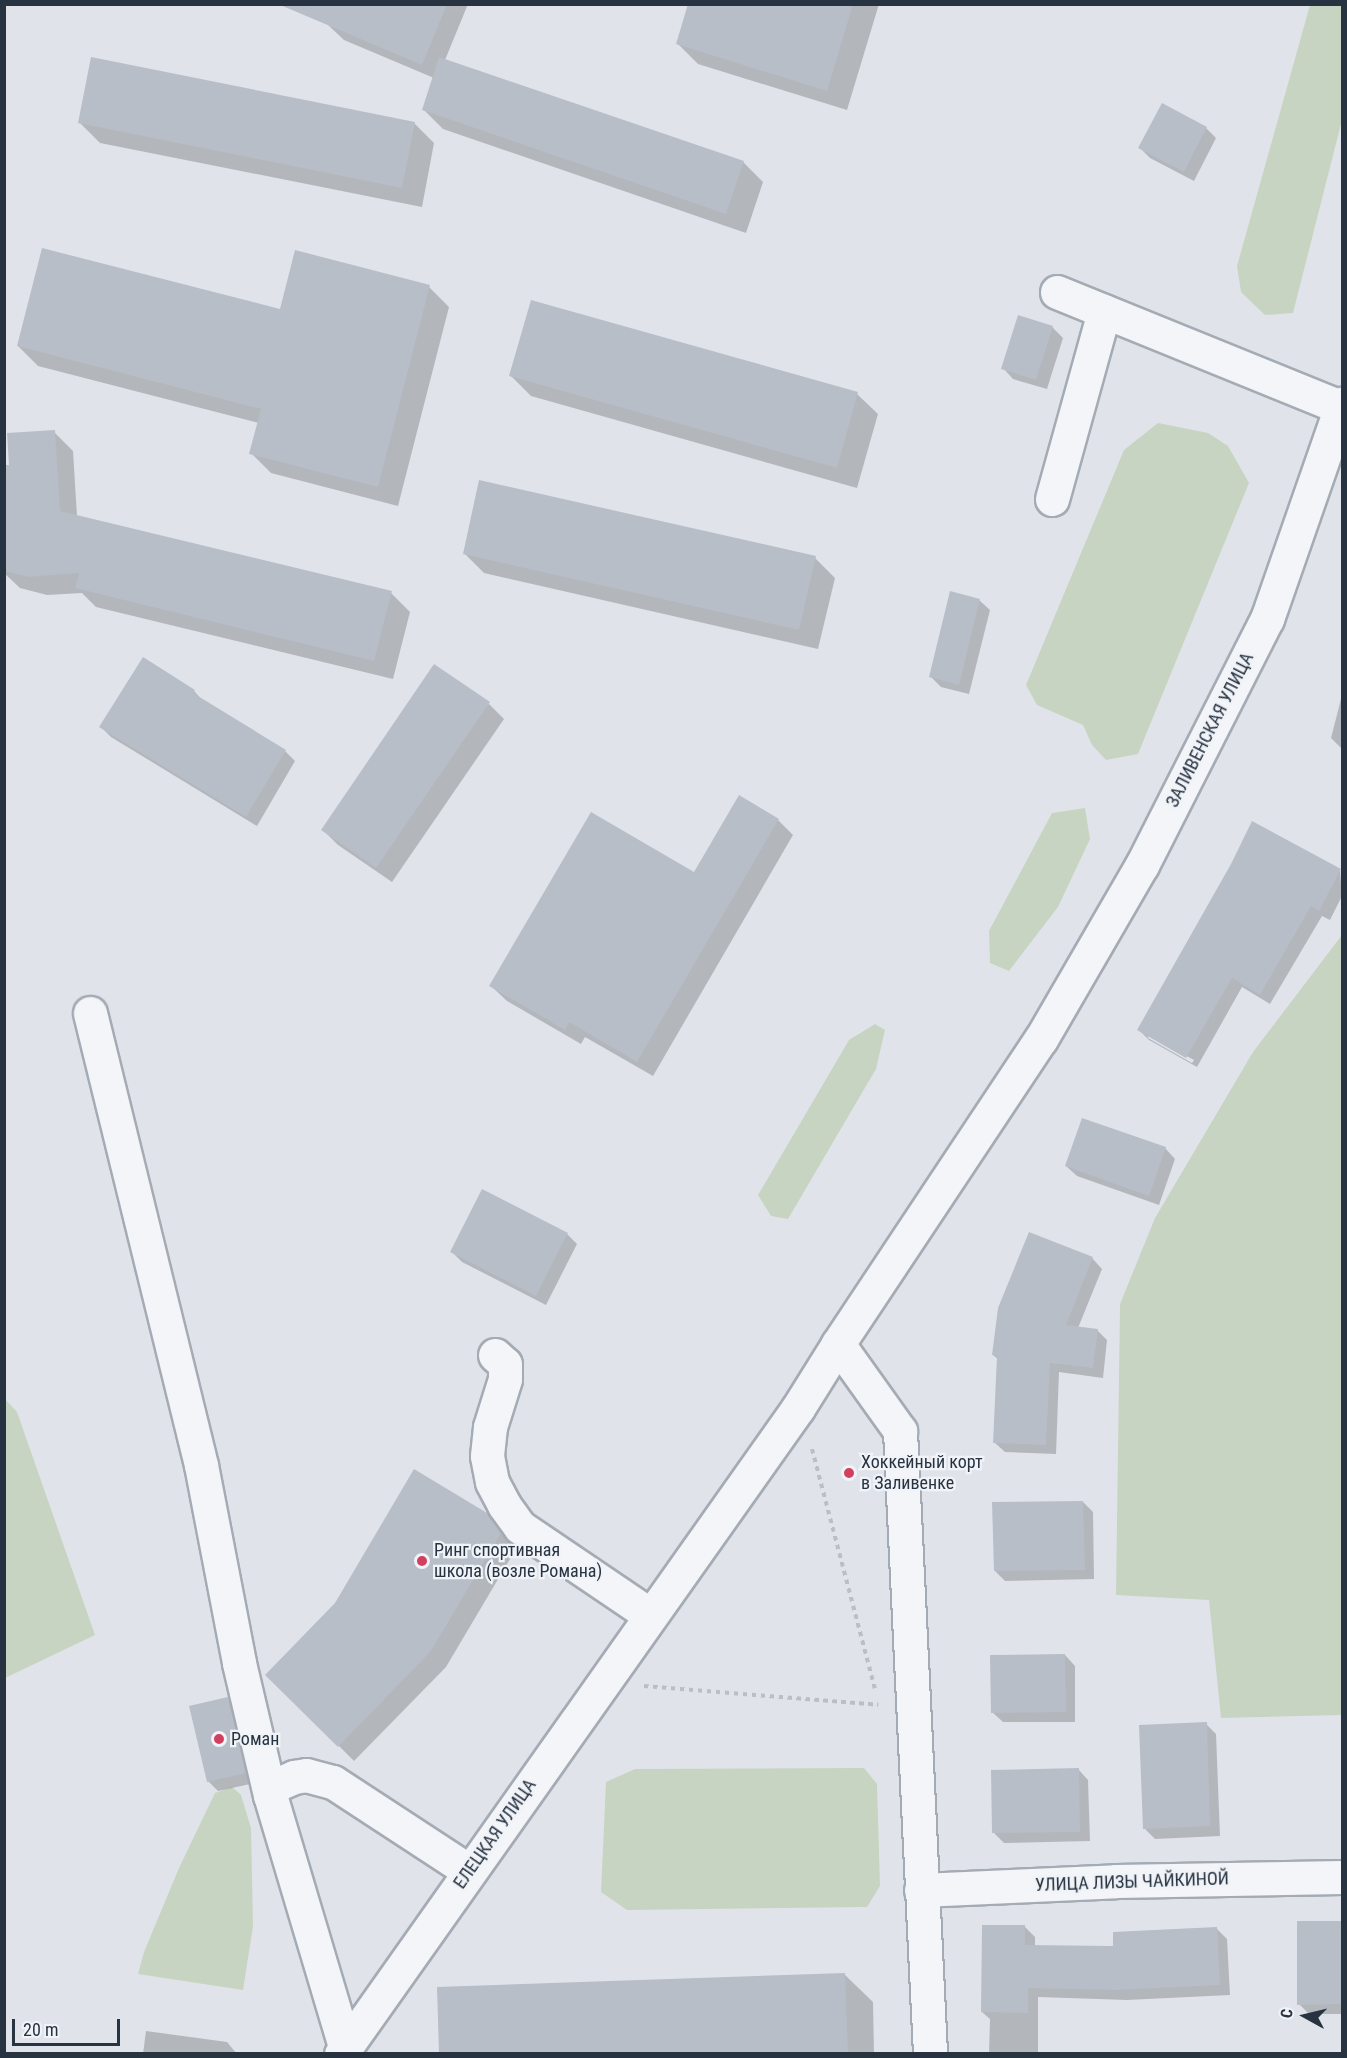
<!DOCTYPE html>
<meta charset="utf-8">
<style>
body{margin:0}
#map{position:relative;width:1347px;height:2058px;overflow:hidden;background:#e0e4ea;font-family:"Roboto Condensed",sans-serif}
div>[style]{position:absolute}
.green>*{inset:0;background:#c7d4c1}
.shadow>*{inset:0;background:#0003}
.building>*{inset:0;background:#b7bec7}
.path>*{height:4px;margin-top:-2px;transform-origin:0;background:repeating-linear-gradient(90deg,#babfc5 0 4.5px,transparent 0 9px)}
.roads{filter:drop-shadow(2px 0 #a5abb4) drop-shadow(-2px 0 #a5abb4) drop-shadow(0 2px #a5abb4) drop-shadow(0 -2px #a5abb4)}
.minor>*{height:33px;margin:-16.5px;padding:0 16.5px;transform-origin:16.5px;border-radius:16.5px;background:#f3f5f8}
.dots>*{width:16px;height:16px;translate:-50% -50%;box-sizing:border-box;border:3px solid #f0f3f7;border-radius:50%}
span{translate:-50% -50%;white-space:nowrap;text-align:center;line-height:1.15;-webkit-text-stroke:4.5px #f0f3f7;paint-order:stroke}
.street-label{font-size:18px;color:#283342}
.poi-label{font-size:18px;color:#283342}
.left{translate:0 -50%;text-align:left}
.frame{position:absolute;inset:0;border:6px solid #283342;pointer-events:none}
.north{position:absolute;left:1275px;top:1986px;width:60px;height:60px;-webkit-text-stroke:4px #f0f3f7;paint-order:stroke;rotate:278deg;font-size:16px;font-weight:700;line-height:24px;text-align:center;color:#283342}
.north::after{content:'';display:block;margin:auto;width:21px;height:27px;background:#283342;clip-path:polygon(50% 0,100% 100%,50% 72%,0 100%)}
.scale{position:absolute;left:12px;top:2019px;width:108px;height:27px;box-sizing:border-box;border:3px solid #283342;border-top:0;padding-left:8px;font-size:18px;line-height:21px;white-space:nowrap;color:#283342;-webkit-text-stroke:4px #f0f3f7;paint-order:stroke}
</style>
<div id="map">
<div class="green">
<div style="clip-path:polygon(1310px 5px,1342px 5px,1342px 120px,1293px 313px,1265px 315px,1241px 292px,1237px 266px)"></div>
<div style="clip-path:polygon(1158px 423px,1208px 433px,1228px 446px,1249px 483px,1138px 754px,1106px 760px,1092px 745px,1083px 725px,1037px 705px,1026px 685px,1124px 450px)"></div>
<div style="clip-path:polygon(1085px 808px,1090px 839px,1058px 907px,1009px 971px,990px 963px,989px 931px,1052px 813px)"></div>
<div style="clip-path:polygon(1342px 935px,1342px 1715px,1221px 1718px,1209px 1600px,1116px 1595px,1120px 1304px,1155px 1218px,1253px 1052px)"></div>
<div style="clip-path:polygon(875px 1024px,885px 1030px,876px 1069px,788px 1219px,771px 1216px,758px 1195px,849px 1040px)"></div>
<div style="clip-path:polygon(4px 1398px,17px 1412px,95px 1635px,5px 1678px)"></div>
<div style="clip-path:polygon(864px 1768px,877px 1784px,880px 1886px,867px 1907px,627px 1910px,601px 1892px,606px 1782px,635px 1769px)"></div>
<div style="clip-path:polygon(232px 1787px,241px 1795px,251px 1828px,253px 1926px,243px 1990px,138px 1974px,144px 1952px,179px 1868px,215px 1793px)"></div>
</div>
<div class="shadow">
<div style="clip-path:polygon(336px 4px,468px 4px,445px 60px,743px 162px,763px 182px,746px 233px,443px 129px,423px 109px,434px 78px,344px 40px,328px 25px)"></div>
<div style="clip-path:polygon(690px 4px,879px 4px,847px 110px,698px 64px,678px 44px)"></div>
<div style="clip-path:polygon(80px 123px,414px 123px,434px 143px,422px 207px,100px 143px)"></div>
<div style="clip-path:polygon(1206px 128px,1216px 138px,1194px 181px,1150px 158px,1140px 148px)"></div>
<div style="clip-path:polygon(429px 287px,449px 307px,398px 506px,271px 473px,251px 453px,259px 423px,38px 366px,18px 346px,281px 311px)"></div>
<div style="clip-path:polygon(1052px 327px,1063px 338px,1047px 389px,1013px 379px,1003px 368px)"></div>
<div style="clip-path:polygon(511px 376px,857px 394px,878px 414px,857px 488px,531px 396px)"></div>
<div style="clip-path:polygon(54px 432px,73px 451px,77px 516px,391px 593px,410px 612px,393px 679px,96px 607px,82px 593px,47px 595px,20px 588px,4px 573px,4px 467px,11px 467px)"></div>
<div style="clip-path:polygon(464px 553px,815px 558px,835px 578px,818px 649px,484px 573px)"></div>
<div style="clip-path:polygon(979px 600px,990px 610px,969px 694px,941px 687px,931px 677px)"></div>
<div style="clip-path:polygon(194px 691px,203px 701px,285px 751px,295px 761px,257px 826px,111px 737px,101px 727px)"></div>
<div style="clip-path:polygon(1342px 695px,1342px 749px,1331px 738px)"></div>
<div style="clip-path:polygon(489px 704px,504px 719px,392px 882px,338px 845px,323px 830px)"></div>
<div style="clip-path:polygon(778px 820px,793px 835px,653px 1076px,585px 1037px,581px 1044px,507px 1001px,491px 986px,695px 874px)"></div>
<div style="clip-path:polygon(evenodd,1340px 870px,1342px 896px,1330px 920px,1322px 916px,1270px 1004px,1242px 987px,1197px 1067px,1149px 1040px,1139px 1030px,1340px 870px,1148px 1035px,1194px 1060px,1192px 1063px,1148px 1038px,1148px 1035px)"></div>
<div style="clip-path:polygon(1165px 1148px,1175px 1159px,1159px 1205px,1077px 1176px,1066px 1166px)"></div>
<div style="clip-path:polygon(567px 1234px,577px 1244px,546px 1305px,462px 1262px,452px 1252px)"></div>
<div style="clip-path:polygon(1092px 1258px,1102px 1269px,1078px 1328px,1097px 1330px,1107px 1340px,1103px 1378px,1059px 1372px,1056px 1454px,1005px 1452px,994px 1442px,998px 1359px,993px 1355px)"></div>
<div style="clip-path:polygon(1083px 1502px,1093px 1512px,1094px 1579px,1005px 1581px,995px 1571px)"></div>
<div style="clip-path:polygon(486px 1514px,516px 1549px,446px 1667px,354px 1761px,268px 1675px)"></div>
<div style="clip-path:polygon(1065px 1655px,1075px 1666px,1075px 1722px,1003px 1722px,992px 1712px)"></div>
<div style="clip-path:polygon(227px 1699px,238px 1709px,255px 1783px,218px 1791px,208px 1781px)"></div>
<div style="clip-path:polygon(1206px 1724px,1216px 1734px,1220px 1836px,1155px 1839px,1144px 1828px)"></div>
<div style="clip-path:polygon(1078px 1769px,1088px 1780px,1090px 1841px,1004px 1843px,994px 1833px)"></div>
<div style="clip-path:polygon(1298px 1922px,1342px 1922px,1342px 2014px,1309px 2014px,1299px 2004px)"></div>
<div style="clip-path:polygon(1025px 1927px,1035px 1937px,1035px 1947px,1115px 1947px,1217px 1929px,1227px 1939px,1230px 1995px,1127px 2000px,1038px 1997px,1038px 2054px,989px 2054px,990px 2019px,982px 2012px)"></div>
<div style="clip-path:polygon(845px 1975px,873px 2002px,874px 2054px,441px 2054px)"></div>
<div style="clip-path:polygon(146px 2031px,227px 2042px,237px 2054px,143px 2054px)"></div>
</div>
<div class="building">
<div style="clip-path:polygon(278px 4px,447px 4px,422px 65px)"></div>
<div style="clip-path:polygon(688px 4px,853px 4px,827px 91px,676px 44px)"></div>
<div style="clip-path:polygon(91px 57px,415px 122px,402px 188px,78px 123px)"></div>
<div style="clip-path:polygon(439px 57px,744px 161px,726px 214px,422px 110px)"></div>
<div style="clip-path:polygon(1162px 103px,1207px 127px,1184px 172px,1138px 148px)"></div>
<div style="clip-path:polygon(42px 248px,280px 309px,295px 250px,430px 285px,378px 487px,249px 454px,261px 409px,17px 346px)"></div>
<div style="clip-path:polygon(531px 300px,858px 392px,837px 468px,509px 376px)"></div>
<div style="clip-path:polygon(1018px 315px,1053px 326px,1036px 380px,1001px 369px)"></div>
<div style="clip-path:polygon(55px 430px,60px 511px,392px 591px,374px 661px,75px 588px,79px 573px,28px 577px,4px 571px,4px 465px,9px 465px,7px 433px)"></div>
<div style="clip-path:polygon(479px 480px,816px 556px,799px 630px,463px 554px)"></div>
<div style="clip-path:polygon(950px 591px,980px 599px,959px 685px,929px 677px)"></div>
<div style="clip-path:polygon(143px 657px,195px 690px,193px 693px,286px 750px,246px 817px,99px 727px)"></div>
<div style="clip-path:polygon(434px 664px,490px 702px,376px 868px,321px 830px)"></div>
<div style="clip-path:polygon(739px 795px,779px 819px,637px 1062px,569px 1022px,565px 1030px,489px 986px,591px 812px,694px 872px)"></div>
<div style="clip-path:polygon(1252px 821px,1341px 869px,1319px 911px,1311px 906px,1260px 995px,1232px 978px,1186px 1058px,1137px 1030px,1231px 864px)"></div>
<div style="clip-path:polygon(1082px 1118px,1166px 1147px,1149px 1196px,1065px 1166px)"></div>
<div style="clip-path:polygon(482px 1189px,568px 1233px,536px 1296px,450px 1252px)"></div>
<div style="clip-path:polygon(1029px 1232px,1093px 1257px,1066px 1325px,1098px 1329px,1093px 1368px,1050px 1363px,1046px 1445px,993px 1443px,997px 1356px,992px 1355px,998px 1308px)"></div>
<div style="clip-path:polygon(414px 1469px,487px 1513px,501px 1533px,431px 1651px,338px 1747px,265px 1675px,335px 1603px)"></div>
<div style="clip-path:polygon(1083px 1501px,1085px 1570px,994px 1571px,992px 1502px)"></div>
<div style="clip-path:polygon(1065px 1654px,1066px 1712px,991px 1713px,990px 1655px)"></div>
<div style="clip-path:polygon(228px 1697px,246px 1773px,207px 1782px,189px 1706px)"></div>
<div style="clip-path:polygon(1207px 1722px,1210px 1826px,1143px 1829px,1139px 1725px)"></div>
<div style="clip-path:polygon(1079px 1768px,1080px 1832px,992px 1833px,991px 1770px)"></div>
<div style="clip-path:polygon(1297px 1921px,1342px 1921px,1342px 2004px,1297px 2005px)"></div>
<div style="clip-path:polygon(982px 1925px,1025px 1925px,1025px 1945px,1113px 1946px,1113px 1932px,1217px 1927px,1220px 1985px,1115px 1990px,1028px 1988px,1028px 2013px,981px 2012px)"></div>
<div style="clip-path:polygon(845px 1973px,848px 2054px,439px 2054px,437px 1987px)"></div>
</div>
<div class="path">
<div style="left:812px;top:1449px;width:248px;rotate:75.3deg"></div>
<div style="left:644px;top:1686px;width:235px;rotate:4.6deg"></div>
</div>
<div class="roads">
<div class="minor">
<div style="left:1057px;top:292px;width:308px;rotate:22.1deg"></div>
<div style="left:1052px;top:499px;width:195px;rotate:-74.5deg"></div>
<div style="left:90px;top:1013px;width:465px;rotate:76.2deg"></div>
<div style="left:201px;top:1465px;width:202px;rotate:79.1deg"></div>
<div style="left:239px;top:1663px;width:136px;rotate:76.8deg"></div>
<div style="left:270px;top:1795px;width:262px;rotate:73.4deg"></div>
<div style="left:838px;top:1344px;width:107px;rotate:54.5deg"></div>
<div style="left:900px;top:1431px;width:624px;rotate:87.24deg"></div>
<div style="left:495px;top:1355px;width:13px;rotate:42deg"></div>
<div style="left:505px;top:1364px;width:15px;rotate:90deg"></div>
<div style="left:505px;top:1379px;width:50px;rotate:107.4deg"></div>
<div style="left:490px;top:1427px;width:29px;rotate:96deg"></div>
<div style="left:487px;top:1456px;width:26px;rotate:79deg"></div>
<div style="left:492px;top:1482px;width:26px;rotate:62deg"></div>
<div style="left:504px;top:1505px;width:27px;rotate:54deg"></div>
<div style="left:520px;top:1527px;width:157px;rotate:34.1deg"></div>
<div style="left:270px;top:1795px;width:12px;rotate:-59deg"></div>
<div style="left:276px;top:1785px;width:20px;rotate:-24deg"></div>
<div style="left:294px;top:1777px;width:12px;rotate:-9deg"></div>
<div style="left:306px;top:1775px;width:28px;rotate:15deg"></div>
<div style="left:333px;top:1782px;width:163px;rotate:33.2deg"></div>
<div style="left:921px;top:1890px;width:195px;rotate:-2.6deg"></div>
<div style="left:1116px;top:1881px;width:226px;rotate:-1deg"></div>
<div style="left:341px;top:2054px;width:791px;rotate:-54.72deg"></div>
<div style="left:798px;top:1408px;width:75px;rotate:-58deg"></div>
<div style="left:838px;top:1344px;width:366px;rotate:-56.4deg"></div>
<div style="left:1041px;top:1039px;width:201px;rotate:-59.9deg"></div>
<div style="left:1142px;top:865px;width:276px;rotate:-63.1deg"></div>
<div style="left:1267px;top:619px;width:228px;rotate:-70.8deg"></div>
</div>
</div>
<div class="dots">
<div style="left:849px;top:1473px;background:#d3405f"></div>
<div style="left:422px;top:1561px;background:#d3405f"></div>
<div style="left:219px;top:1739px;background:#d3405f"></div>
</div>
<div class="street-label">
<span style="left:1210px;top:730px;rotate:-63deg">ЗАЛИВЕНСКАЯ УЛИЦА</span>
<span style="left:495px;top:1834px;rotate:-55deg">ЕЛЕЦКАЯ УЛИЦА</span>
<span style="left:1132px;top:1882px;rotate:-2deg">УЛИЦА ЛИЗЫ ЧАЙКИНОЙ</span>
</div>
<div class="poi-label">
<span class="left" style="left:861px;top:1473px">Хоккейный корт<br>в Заливенке</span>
<span class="left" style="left:434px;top:1561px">Ринг спортивная<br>школа (возле Романа)</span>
<span class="left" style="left:231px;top:1739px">Роман</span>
</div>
<div class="frame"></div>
<div class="north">С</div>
<div class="scale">20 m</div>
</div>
